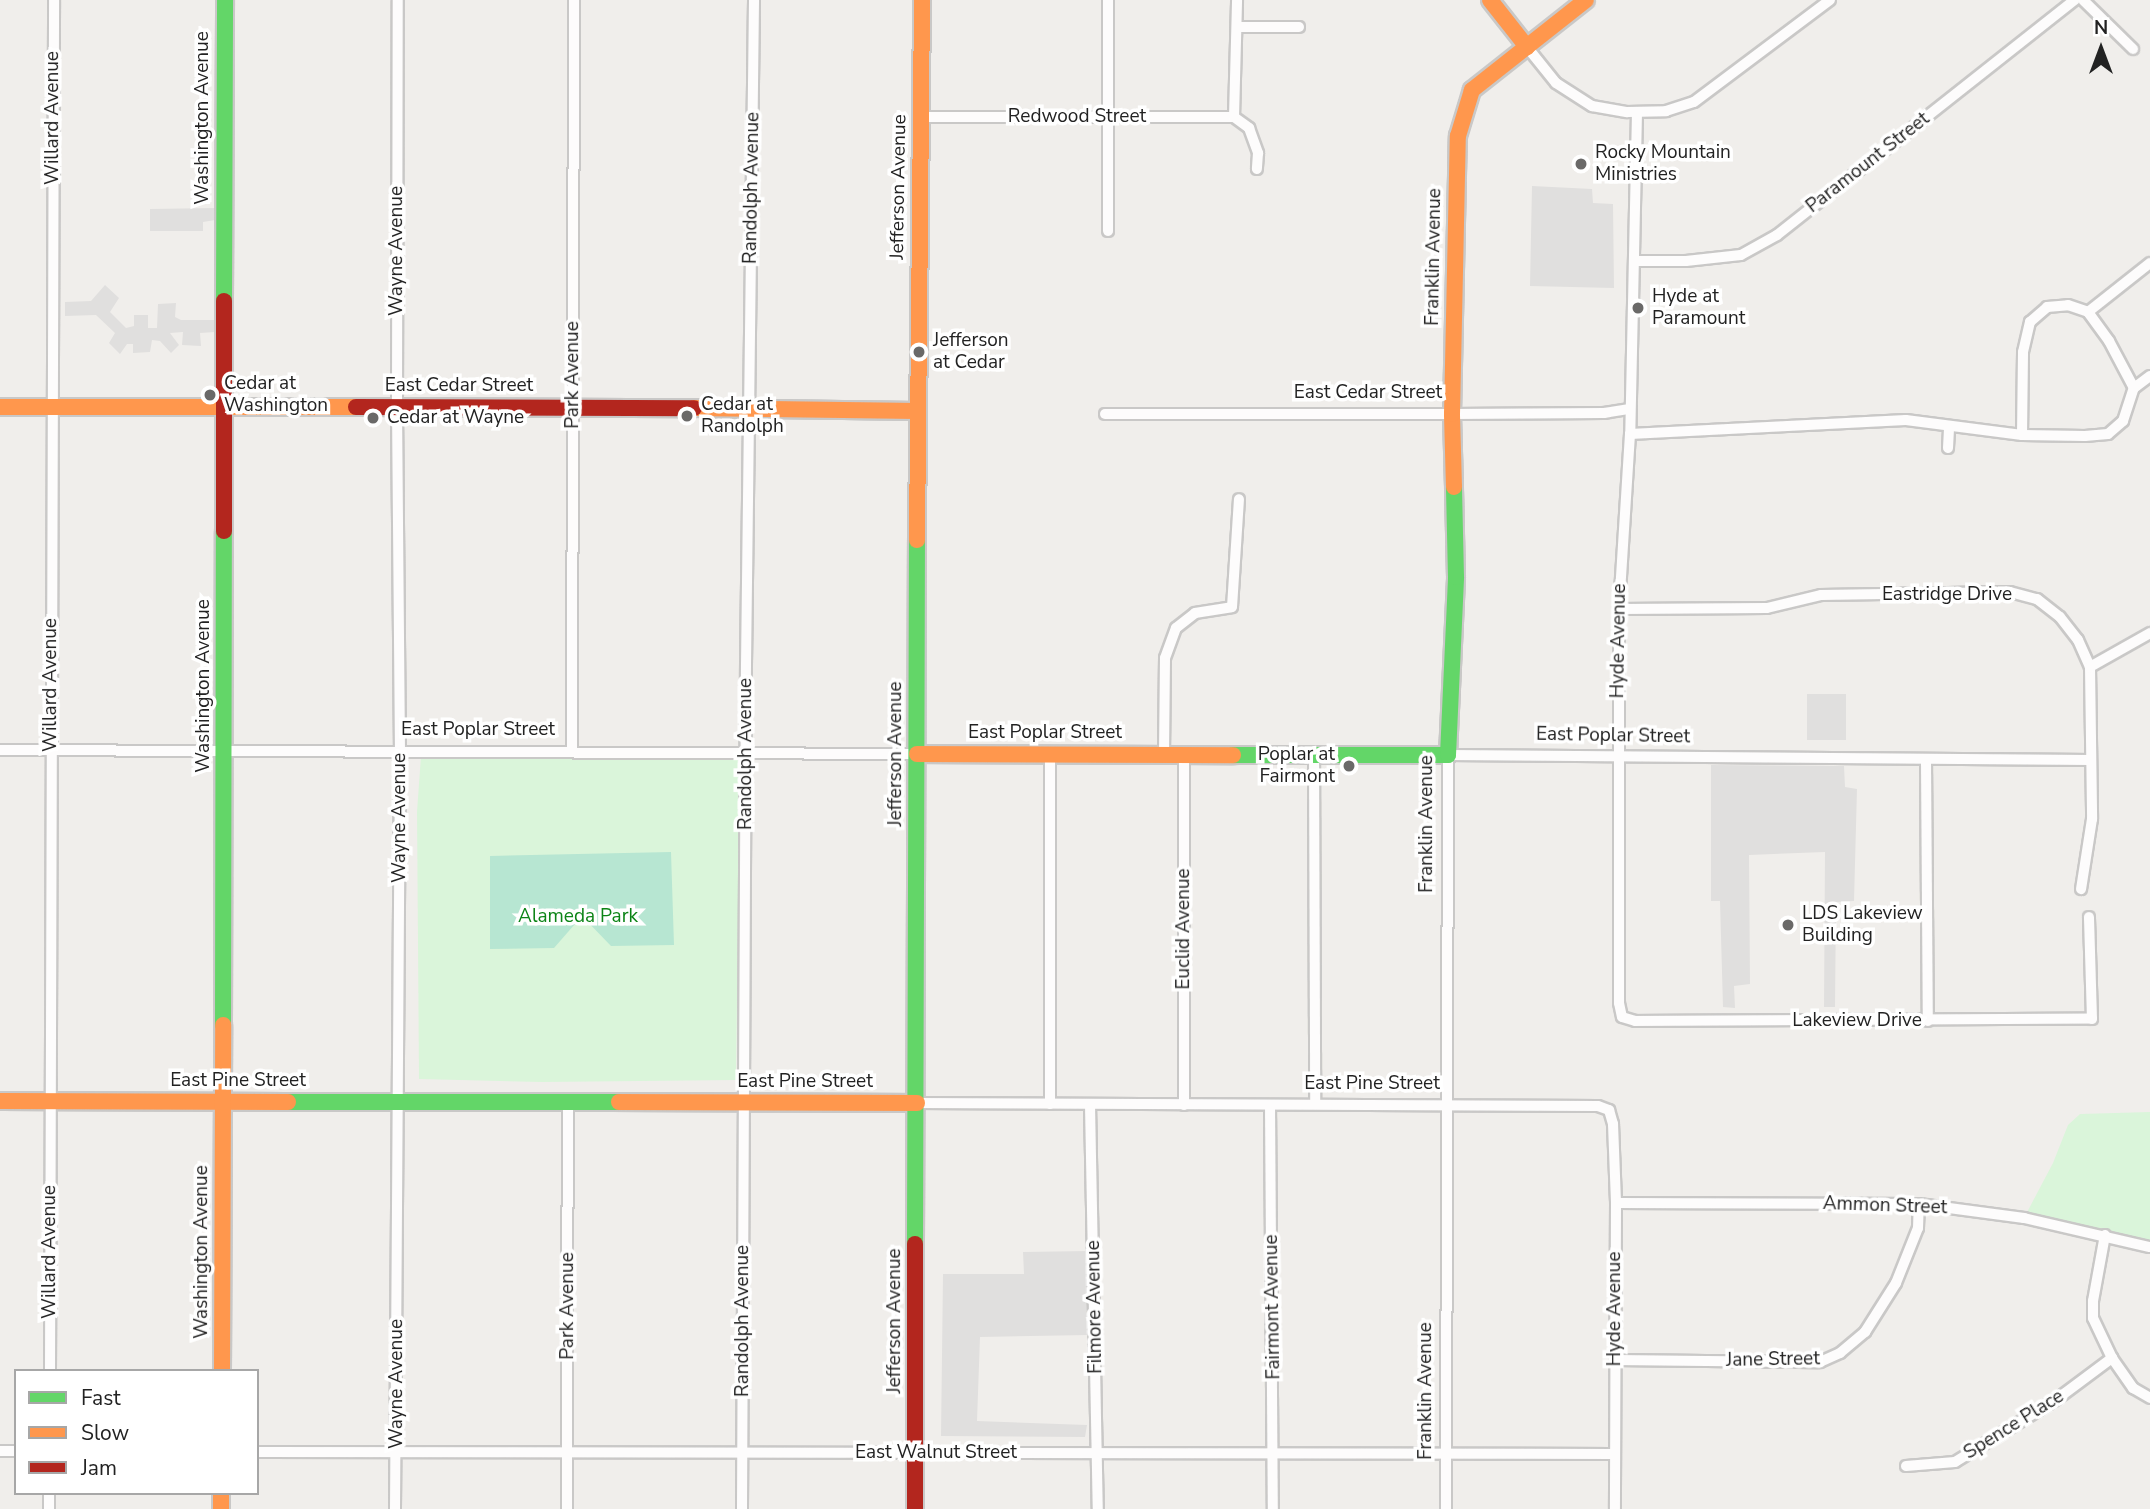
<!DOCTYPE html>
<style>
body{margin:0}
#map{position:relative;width:2150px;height:1509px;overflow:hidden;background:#f0eeeb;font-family:"Nunito Sans",sans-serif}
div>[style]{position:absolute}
.park>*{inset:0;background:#daf5da}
.pitch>*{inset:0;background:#b7e6d2}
.parking>*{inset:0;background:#e0dfde}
.roads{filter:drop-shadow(2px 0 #c9c8c7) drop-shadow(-2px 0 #c9c8c7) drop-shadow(0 2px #c9c8c7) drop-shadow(0 -2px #c9c8c7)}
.street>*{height:10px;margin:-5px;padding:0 5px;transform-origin:5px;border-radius:5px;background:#fdfcfc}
.fast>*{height:16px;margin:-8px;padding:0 8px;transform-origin:8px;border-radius:8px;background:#63d668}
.slow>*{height:16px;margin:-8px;padding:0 8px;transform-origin:8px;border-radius:8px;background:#ff974d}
.jam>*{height:16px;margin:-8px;padding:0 8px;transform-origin:8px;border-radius:8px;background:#b3261e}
.dots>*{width:19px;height:19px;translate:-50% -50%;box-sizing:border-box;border:4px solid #fff;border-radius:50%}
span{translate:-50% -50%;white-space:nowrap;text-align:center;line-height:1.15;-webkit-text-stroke:7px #fff;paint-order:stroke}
.street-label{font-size:19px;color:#222}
.poi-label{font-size:19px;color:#222}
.left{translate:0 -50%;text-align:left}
.right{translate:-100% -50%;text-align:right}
.park-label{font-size:19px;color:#0c8416}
.legend{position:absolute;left:14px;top:1369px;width:245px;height:126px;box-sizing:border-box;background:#fff;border:2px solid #a7a7a7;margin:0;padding:9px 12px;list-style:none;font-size:21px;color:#222}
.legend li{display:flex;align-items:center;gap:14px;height:35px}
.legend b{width:35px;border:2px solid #a7a7a7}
.north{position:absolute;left:2066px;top:14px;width:70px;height:70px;-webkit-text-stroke:5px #fff;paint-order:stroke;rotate:0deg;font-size:19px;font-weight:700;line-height:28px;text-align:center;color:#222}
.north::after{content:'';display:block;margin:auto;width:24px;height:32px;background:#222;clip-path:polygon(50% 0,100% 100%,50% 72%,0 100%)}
</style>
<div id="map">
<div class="park">
<div style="clip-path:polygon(421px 756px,740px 759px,736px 1080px,542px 1082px,419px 1079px,417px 812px)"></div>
<div style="clip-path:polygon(2150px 1112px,2150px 1247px,2024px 1218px,2053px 1163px,2068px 1125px,2080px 1114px)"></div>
</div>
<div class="pitch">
<div style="clip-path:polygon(671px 852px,674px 945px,611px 946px,582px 916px,554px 948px,490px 949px,490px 856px)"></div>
</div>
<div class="parking">
<div style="clip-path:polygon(1532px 186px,1592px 189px,1593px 203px,1613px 204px,1614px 288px,1530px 286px)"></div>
<div style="clip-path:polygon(215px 208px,215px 220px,203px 222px,203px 231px,150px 231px,150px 209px)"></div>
<div style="clip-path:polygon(105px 285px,119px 298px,110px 312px,126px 328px,134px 326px,134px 315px,148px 315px,148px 328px,157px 328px,158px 304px,176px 303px,175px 317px,181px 320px,214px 320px,215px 332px,200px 333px,201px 346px,182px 345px,183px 332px,170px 333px,179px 345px,171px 353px,160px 341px,152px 340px,150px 352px,133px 353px,133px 344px,127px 344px,120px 354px,109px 343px,115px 333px,96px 315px,65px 316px,65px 302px,91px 301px)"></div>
<div style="clip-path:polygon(1807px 694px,1846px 694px,1846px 740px,1807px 740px)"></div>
<div style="clip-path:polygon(1711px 765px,1844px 766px,1845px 787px,1857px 789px,1854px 901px,1836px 902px,1835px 1007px,1824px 1007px,1825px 852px,1749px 855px,1750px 984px,1734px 986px,1735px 1008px,1723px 1007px,1720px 901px,1711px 901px)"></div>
<div style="clip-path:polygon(1088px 1251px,1088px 1335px,980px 1337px,977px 1421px,1087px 1425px,1085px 1437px,941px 1436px,943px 1274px,1024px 1274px,1023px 1252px)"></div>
</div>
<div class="roads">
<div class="street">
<div style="left:1108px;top:0;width:231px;rotate:90deg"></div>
<div style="left:2083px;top:0;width:70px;rotate:44.4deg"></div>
<div style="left:1237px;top:27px;width:62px"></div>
<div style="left:1527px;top:47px;width:46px;rotate:51.1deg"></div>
<div style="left:1556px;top:83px;width:43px;rotate:32.6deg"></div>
<div style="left:1592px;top:106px;width:36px;rotate:10deg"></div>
<div style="left:1627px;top:112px;width:39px;rotate:-1deg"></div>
<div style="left:1666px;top:111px;width:29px;rotate:-18deg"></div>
<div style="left:1694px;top:102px;width:170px;rotate:-36.9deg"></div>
<div style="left:1637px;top:112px;width:322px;rotate:91.2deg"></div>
<div style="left:1630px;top:434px;width:175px;rotate:93.6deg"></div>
<div style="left:1619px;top:609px;width:394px;rotate:90deg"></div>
<div style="left:1619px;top:1003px;width:14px;rotate:78deg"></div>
<div style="left:1622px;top:1017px;width:14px;rotate:17deg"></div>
<div style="left:1635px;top:1021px;width:457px;rotate:-0.3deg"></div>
<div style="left:2092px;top:1019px;width:102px;rotate:-91.7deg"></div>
<div style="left:921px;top:117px;width:313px"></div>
<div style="left:1234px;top:117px;width:117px;rotate:-88.5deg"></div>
<div style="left:1234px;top:117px;width:19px;rotate:36deg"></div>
<div style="left:1249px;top:128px;width:27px;rotate:70deg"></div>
<div style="left:1258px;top:153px;width:16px;rotate:94deg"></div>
<div style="left:1635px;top:261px;width:51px"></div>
<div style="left:1686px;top:261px;width:55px;rotate:-6.2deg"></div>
<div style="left:1741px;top:255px;width:41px;rotate:-29.1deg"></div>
<div style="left:1777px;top:235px;width:380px;rotate:-38.3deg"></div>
<div style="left:2088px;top:312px;width:79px;rotate:-38.3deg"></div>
<div style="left:1105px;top:414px;width:347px"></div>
<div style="left:1452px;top:414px;width:152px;rotate:-0.4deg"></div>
<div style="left:1604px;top:413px;width:26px;rotate:-9deg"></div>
<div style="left:1630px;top:434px;width:276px;rotate:-2.9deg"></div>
<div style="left:1906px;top:420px;width:117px;rotate:7.4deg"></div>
<div style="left:2022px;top:435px;width:63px;rotate:0.9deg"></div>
<div style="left:2085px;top:436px;width:23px;rotate:-5deg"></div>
<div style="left:2108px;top:434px;width:20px;rotate:-41deg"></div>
<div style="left:2123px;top:421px;width:35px;rotate:-72deg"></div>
<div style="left:2022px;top:435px;width:83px;rotate:-89.3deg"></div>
<div style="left:2023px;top:352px;width:31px;rotate:-77deg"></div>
<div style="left:2030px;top:322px;width:23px;rotate:-41deg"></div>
<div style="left:2047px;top:307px;width:21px;rotate:-5deg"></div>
<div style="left:2068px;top:305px;width:21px;rotate:19deg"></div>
<div style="left:2088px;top:312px;width:36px;rotate:54deg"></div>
<div style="left:2109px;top:341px;width:53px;rotate:62deg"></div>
<div style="left:2134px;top:388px;width:20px;rotate:-37deg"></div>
<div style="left:1948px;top:448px;width:22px;rotate:-87deg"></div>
<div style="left:1619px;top:609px;width:148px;rotate:-0.4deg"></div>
<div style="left:1767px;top:608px;width:56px;rotate:-13.5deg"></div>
<div style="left:1821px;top:595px;width:189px;rotate:-0.9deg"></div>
<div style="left:2010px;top:592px;width:28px;rotate:15deg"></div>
<div style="left:2037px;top:599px;width:29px;rotate:38deg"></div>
<div style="left:2060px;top:617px;width:29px;rotate:52deg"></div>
<div style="left:2078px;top:640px;width:30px;rotate:66deg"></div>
<div style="left:2090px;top:667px;width:152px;rotate:89.2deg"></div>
<div style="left:2092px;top:819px;width:71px;rotate:98.9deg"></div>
<div style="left:2090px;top:667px;width:69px;rotate:-29.5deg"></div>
<div style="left:0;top:750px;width:917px;rotate:0.25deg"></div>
<div style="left:572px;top:750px;width:750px;rotate:-89.85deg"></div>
<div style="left:1164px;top:754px;width:96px;rotate:-89.4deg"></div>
<div style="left:1165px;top:658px;width:32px;rotate:-70deg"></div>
<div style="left:1176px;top:628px;width:24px;rotate:-38deg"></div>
<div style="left:1195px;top:613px;width:37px;rotate:-9deg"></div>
<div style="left:1232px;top:607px;width:108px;rotate:-86.3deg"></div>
<div style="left:1184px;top:754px;width:351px;rotate:90deg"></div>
<div style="left:1314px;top:754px;width:350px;rotate:89.8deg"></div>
<div style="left:1926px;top:761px;width:260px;rotate:89.6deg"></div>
<div style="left:917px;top:1103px;width:681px;rotate:0.25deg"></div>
<div style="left:1598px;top:1106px;width:12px;rotate:20deg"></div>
<div style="left:1609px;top:1110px;width:15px;rotate:74deg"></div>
<div style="left:1613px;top:1124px;width:79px;rotate:87.8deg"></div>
<div style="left:1616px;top:1203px;width:306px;rotate:90.2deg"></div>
<div style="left:1050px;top:1104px;width:350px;rotate:-90deg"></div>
<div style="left:1090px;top:1105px;width:404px;rotate:88.9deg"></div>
<div style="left:1270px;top:1105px;width:404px;rotate:89.6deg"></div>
<div style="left:1616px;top:1203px;width:303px;rotate:0.2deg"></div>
<div style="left:1919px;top:1204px;width:106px;rotate:7.6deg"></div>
<div style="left:2024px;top:1218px;width:129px;rotate:13deg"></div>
<div style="left:2105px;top:1235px;width:67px;rotate:100.3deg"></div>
<div style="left:2093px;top:1301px;width:17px;rotate:90deg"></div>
<div style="left:2093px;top:1318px;width:44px;rotate:64.6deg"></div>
<div style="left:2112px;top:1358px;width:37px;rotate:55deg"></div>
<div style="left:2133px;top:1388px;width:20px;rotate:30deg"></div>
<div style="left:1615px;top:1360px;width:205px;rotate:0.6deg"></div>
<div style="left:1820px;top:1362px;width:22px;rotate:-24deg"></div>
<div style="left:1840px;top:1353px;width:33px;rotate:-40deg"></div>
<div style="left:1865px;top:1332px;width:58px;rotate:-57.7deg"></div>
<div style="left:1896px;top:1283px;width:59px;rotate:-68.2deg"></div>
<div style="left:1918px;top:1228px;width:24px;rotate:-88deg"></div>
<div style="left:50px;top:1371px;width:1371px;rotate:-89.83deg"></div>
<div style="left:0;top:1451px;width:16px"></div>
<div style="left:257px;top:1452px;width:1357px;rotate:0.08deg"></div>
<div style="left:1906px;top:1466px;width:49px;rotate:-4.7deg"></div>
<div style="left:1955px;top:1462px;width:120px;rotate:-31.7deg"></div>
<div style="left:2057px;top:1399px;width:69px;rotate:-36.7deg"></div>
<div style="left:49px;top:1509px;width:16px;rotate:-90deg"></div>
<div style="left:395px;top:1509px;width:757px;rotate:-89.62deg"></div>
<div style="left:400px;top:752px;width:345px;rotate:-90.5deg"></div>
<div style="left:397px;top:407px;width:407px;rotate:-89.9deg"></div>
<div style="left:567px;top:1509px;width:406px;rotate:-89.9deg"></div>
<div style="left:742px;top:1509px;width:844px;rotate:-89.73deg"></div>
<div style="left:746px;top:665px;width:665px;rotate:-89.31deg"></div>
<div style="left:1446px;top:1509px;width:754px;rotate:-89.85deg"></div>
<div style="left:1448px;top:755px;width:643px;rotate:0.45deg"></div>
</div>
<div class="fast">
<div style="left:224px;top:301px;width:301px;rotate:-89.8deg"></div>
<div style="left:1233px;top:755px;width:215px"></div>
<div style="left:1448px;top:755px;width:178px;rotate:-87.4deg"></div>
<div style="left:1456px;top:577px;width:90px;rotate:-91.3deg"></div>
<div style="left:223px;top:1025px;width:494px;rotate:-89.9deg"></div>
<div style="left:288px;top:1102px;width:331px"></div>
<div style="left:915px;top:1244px;width:704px;rotate:-89.84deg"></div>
</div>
<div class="slow">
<div style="left:1490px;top:0;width:60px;rotate:51.8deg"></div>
<div style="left:0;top:407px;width:356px"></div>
<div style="left:694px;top:408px;width:223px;rotate:0.8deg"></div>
<div style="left:1454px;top:487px;width:73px;rotate:-91.6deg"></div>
<div style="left:1452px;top:414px;width:278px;rotate:-88.8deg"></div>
<div style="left:1458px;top:136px;width:48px;rotate:-73.1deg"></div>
<div style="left:1472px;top:90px;width:145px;rotate:-38.3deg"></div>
<div style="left:917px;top:540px;width:540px;rotate:-89.47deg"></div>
<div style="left:917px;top:754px;width:316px;rotate:0.2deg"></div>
<div style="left:0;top:1101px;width:288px;rotate:0.2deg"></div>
<div style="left:619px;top:1102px;width:298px;rotate:0.2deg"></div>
<div style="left:222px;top:1371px;width:346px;rotate:-89.8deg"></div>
<div style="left:221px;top:1493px;width:16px;rotate:90deg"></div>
</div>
<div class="jam">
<div style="left:356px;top:407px;width:338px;rotate:0.2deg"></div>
<div style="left:224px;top:531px;width:230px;rotate:-90deg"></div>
<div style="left:915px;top:1509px;width:265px;rotate:-90deg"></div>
</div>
</div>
<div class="dots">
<div style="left:1581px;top:164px;background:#6a6968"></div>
<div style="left:1638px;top:308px;background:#6a6968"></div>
<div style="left:919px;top:352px;background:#6a6968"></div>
<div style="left:210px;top:395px;background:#6a6968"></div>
<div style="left:687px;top:416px;background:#6a6968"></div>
<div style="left:373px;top:418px;background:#6a6968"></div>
<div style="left:1349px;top:766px;background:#6a6968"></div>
<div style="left:1788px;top:925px;background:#6a6968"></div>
</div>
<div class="street-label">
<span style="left:1077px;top:117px">Redwood Street</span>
<span style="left:53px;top:118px;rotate:-90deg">Willard Avenue</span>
<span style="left:203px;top:118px;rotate:-90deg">Washington Avenue</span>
<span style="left:1868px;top:163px;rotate:-38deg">Paramount Street</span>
<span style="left:899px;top:187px;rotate:-89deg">Jefferson Avenue</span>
<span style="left:752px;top:188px;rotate:-89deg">Randolph Avenue</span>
<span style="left:397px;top:251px;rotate:-90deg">Wayne Avenue</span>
<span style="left:1434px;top:257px;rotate:-89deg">Franklin Avenue</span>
<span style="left:573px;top:375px;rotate:-90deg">Park Avenue</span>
<span style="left:459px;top:386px">East Cedar Street</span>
<span style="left:1368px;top:393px">East Cedar Street</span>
<span style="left:1947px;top:595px">Eastridge Drive</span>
<span style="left:1619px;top:641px;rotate:-89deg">Hyde Avenue</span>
<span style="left:51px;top:685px;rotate:-90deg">Willard Avenue</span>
<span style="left:204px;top:686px;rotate:-90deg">Washington Avenue</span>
<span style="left:478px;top:730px">East Poplar Street</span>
<span style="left:1045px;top:733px">East Poplar Street</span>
<span style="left:1613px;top:736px;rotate:1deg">East Poplar Street</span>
<span style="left:746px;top:754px;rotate:-90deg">Randolph Avenue</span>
<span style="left:896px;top:754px;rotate:-90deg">Jefferson Avenue</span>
<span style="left:400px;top:818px;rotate:-90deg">Wayne Avenue</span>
<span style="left:1427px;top:824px;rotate:-90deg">Franklin Avenue</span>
<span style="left:1184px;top:929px;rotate:-90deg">Euclid Avenue</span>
<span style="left:1857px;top:1021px">Lakeview Drive</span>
<span style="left:238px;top:1081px">East Pine Street</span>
<span style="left:805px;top:1082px">East Pine Street</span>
<span style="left:1372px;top:1084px">East Pine Street</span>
<span style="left:1885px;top:1206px;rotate:2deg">Ammon Street</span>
<span style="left:50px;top:1252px;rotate:-90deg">Willard Avenue</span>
<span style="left:202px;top:1252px;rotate:-90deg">Washington Avenue</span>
<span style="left:568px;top:1306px;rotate:-90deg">Park Avenue</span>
<span style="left:1095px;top:1307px;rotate:-91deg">Filmore Avenue</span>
<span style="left:1273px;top:1307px;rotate:-91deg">Fairmont Avenue</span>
<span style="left:1615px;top:1309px;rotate:-90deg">Hyde Avenue</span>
<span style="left:743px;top:1321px;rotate:-90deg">Randolph Avenue</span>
<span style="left:895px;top:1321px;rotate:-90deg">Jefferson Avenue</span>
<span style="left:1773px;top:1360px;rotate:-1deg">Jane Street</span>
<span style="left:397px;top:1384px;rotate:-90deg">Wayne Avenue</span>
<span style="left:1426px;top:1391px;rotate:-90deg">Franklin Avenue</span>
<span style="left:2014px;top:1425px;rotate:-32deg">Spence Place</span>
<span style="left:936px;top:1453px">East Walnut Street</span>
</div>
<div class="poi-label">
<span class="left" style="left:1595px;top:164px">Rocky Mountain<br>Ministries</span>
<span class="left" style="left:1652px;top:308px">Hyde at<br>Paramount</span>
<span class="left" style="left:933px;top:352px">Jefferson<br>at Cedar</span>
<span class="left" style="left:224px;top:395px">Cedar at<br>Washington</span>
<span class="left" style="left:701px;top:416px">Cedar at<br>Randolph</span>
<span class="left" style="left:387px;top:418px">Cedar at Wayne</span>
<span class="right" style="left:1335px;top:766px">Poplar at<br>Fairmont</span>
<span class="left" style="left:1802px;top:925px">LDS Lakeview<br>Building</span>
</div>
<div class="park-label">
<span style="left:578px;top:917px">Alameda Park</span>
</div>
<ul class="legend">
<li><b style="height:9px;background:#63d668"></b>Fast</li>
<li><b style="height:9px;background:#ff974d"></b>Slow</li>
<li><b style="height:9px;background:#b3261e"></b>Jam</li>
</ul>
<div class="north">N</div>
</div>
